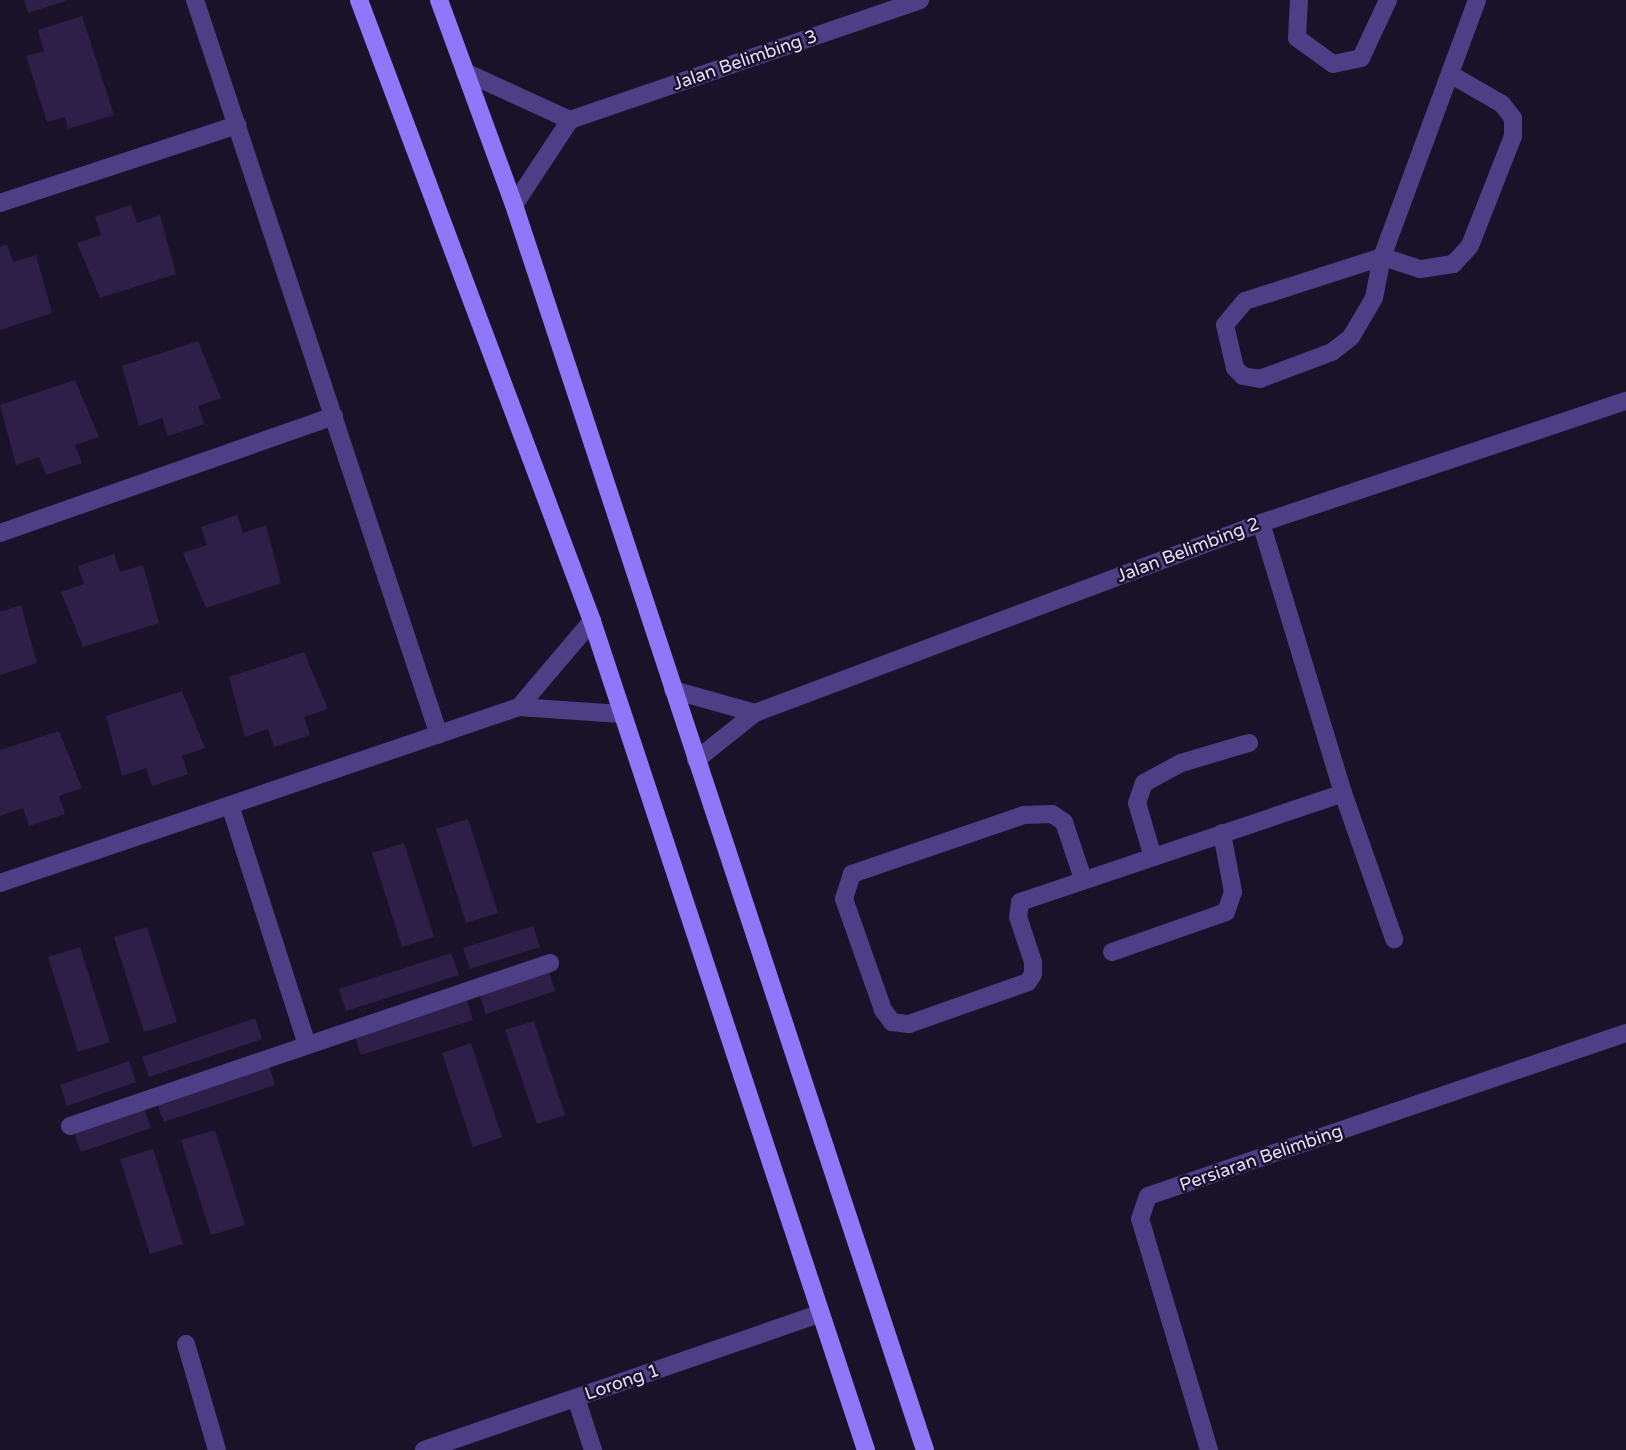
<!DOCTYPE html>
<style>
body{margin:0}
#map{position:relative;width:1626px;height:1450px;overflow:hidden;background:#1a1229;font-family:"Varela Round",sans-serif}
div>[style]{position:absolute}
.building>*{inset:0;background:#2e1f49}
.lane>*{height:18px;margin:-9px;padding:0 9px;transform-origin:9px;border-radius:9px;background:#4d3f86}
.street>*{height:18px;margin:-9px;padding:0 9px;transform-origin:9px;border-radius:9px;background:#4d3f86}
.secondary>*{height:18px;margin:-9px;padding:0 9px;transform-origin:9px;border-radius:9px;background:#8f77f9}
span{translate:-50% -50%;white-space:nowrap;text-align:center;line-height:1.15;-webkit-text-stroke:5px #1a1229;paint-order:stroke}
.street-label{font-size:18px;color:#e5dcfd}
</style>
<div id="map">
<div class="building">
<div style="clip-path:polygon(24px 0,66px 0,66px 1px,28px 13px)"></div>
<div style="clip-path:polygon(82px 16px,114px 115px,68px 129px,65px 117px,47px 122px,26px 56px,44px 51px,38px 30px)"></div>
<div style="clip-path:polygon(131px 205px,137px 223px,160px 215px,176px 274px,100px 298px,77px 243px,101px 235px,95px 217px)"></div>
<div style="clip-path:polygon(7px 244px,13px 262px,36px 255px,52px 313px,0 330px,0 247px)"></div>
<div style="clip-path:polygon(198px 341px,221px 398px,198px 406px,204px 424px,168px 436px,162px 418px,139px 426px,122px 366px)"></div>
<div style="clip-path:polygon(75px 380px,99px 437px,75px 445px,82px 463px,46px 475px,39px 457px,16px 465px,0 405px)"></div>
<div style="clip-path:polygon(237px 515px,243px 533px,266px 525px,281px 583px,206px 608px,183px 553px,207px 545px,201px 527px)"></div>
<div style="clip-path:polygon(114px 554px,120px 572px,143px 565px,159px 623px,83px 647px,61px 592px,84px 584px,78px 566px)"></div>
<div style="clip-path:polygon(21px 605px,37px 663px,0 675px,0 612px)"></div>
<div style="clip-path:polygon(304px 652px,328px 709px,304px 717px,310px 735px,274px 747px,268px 729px,245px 737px,229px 677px)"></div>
<div style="clip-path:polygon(182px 691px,205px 748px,182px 756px,188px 774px,152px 786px,146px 768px,122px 776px,106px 716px)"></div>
<div style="clip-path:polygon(59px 731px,82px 788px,59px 796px,65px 814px,29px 826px,23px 808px,0 816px,0 750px)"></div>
<div style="clip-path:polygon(468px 819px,498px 913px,466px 923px,436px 829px)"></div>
<div style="clip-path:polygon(404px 843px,434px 937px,402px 947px,372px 853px)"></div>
<div style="clip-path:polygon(533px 926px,540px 947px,470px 969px,463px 948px)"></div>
<div style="clip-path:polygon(147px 927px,177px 1022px,144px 1032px,114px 937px)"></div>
<div style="clip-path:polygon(80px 947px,110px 1042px,78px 1052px,48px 957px)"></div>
<div style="clip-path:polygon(451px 953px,459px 975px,346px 1011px,339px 989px)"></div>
<div style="clip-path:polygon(549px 972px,555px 991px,486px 1014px,479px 994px)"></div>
<div style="clip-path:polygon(467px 1001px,473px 1020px,361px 1055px,355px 1036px)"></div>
<div style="clip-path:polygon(255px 1018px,262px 1039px,149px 1077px,142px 1057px)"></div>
<div style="clip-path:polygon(534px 1021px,565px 1115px,537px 1124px,505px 1030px)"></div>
<div style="clip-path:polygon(471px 1043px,502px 1137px,473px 1147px,442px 1053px)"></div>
<div style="clip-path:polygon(129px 1061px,136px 1082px,67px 1106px,60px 1085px)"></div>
<div style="clip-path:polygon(269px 1066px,275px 1085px,164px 1122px,157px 1104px)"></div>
<div style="clip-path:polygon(144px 1108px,151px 1128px,81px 1152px,74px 1132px)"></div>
<div style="clip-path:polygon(215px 1130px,245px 1225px,211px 1235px,181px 1140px)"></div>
<div style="clip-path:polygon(153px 1149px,183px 1244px,150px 1254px,120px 1159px)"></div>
</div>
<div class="lane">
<div style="left:1299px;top:0;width:38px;rotate:93deg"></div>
<div style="left:1297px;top:38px;width:44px;rotate:35.8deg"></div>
<div style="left:1333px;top:64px;width:29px;rotate:-12deg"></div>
<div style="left:1361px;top:58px;width:64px;rotate:-65deg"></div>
<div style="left:1450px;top:74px;width:60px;rotate:30deg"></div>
<div style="left:1502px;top:104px;width:18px;rotate:52deg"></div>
<div style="left:1513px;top:118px;width:18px;rotate:90deg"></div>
<div style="left:1513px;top:136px;width:118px;rotate:111.4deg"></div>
<div style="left:1470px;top:246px;width:25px;rotate:133deg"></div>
<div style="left:1453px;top:264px;width:33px;rotate:171deg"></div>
<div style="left:1420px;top:269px;width:40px;rotate:-162deg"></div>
<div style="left:1382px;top:257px;width:144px;rotate:162.2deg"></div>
<div style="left:1245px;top:301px;width:31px;rotate:130deg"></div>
<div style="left:1225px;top:325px;width:44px;rotate:76.9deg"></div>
<div style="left:1235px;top:368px;width:11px;rotate:45deg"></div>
<div style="left:1243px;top:376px;width:17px;rotate:10deg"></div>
<div style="left:1260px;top:379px;width:77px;rotate:-20.6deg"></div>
<div style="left:1332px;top:352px;width:24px;rotate:-38deg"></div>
<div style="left:1351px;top:337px;width:45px;rotate:-59.5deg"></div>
<div style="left:1374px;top:298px;width:42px;rotate:-79deg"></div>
<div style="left:1382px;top:257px;width:274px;rotate:-69.7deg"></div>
<div style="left:1152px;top:854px;width:53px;rotate:-106.4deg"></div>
<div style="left:1137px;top:803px;width:21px;rotate:-71deg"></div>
<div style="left:1144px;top:783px;width:42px;rotate:-28.4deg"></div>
<div style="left:1181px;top:763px;width:71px;rotate:-16.4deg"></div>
<div style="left:1083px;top:879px;width:60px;rotate:-108.4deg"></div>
<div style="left:1064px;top:822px;width:14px;rotate:-146deg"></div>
<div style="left:1052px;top:814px;width:28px;rotate:178deg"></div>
<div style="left:1024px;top:815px;width:182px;rotate:161.1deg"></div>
<div style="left:852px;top:874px;width:26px;rotate:108deg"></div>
<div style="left:844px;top:899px;width:118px;rotate:70.6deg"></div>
<div style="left:883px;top:1010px;width:15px;rotate:53deg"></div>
<div style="left:892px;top:1022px;width:17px;rotate:7deg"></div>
<div style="left:909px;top:1024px;width:126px;rotate:-19.4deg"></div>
<div style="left:1028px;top:982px;width:9px;rotate:-58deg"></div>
<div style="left:1033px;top:974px;width:12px;rotate:-90deg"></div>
<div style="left:1033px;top:962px;width:47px;rotate:-108.4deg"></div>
<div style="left:1018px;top:917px;width:15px;rotate:-82deg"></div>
<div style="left:1020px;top:902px;width:341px;rotate:-18.6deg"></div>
<div style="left:1112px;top:952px;width:121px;rotate:-19.3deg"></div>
<div style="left:1226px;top:912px;width:21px;rotate:-71deg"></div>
<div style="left:1233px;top:892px;width:60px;rotate:-100.6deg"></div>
</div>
<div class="street">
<div style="left:195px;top:0;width:774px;rotate:71.64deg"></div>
<div style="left:465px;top:72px;width:115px;rotate:24.6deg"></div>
<div style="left:0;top:203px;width:250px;rotate:-18.2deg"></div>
<div style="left:514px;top:205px;width:102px;rotate:-56.6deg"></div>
<div style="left:570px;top:120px;width:370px;rotate:-18.9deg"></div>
<div style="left:1261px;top:523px;width:282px;rotate:73.1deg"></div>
<div style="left:1343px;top:793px;width:155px;rotate:70.7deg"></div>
<div style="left:0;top:533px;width:354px;rotate:-19.3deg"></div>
<div style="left:673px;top:690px;width:85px;rotate:15.7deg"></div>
<div style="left:519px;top:707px;width:113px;rotate:-49.7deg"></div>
<div style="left:696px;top:760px;width:75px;rotate:-38.5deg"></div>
<div style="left:755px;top:713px;width:540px;rotate:-20.58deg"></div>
<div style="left:1261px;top:523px;width:385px;rotate:-18.5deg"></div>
<div style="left:230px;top:805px;width:252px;rotate:72.2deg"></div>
<div style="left:0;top:883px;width:548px;rotate:-18.73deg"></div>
<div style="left:519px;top:707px;width:102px;rotate:3.9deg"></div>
<div style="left:70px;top:1126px;width:507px;rotate:-18.76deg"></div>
<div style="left:186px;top:1344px;width:110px;rotate:73.7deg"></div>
<div style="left:576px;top:1398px;width:55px;rotate:71.9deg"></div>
<div style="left:424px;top:1450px;width:419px;rotate:-19deg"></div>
<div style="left:1209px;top:1450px;width:241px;rotate:-106.6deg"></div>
<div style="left:1140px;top:1219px;width:24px;rotate:-71deg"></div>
<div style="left:1148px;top:1196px;width:505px;rotate:-18.83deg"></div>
</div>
<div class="secondary">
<div style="left:359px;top:0;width:663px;rotate:69.43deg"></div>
<div style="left:592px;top:621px;width:873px;rotate:71.71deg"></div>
<div style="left:439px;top:0;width:218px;rotate:69.9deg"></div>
<div style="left:514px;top:205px;width:1311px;rotate:71.73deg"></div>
</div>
<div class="street-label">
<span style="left:745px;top:60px;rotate:-19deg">Jalan Belimbing 3</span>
<span style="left:1188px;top:550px;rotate:-21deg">Jalan Belimbing 2</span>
<span style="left:1261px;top:1158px;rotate:-19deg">Persiaran Belimbing</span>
<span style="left:622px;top:1382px;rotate:-19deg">Lorong 1</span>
</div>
</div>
